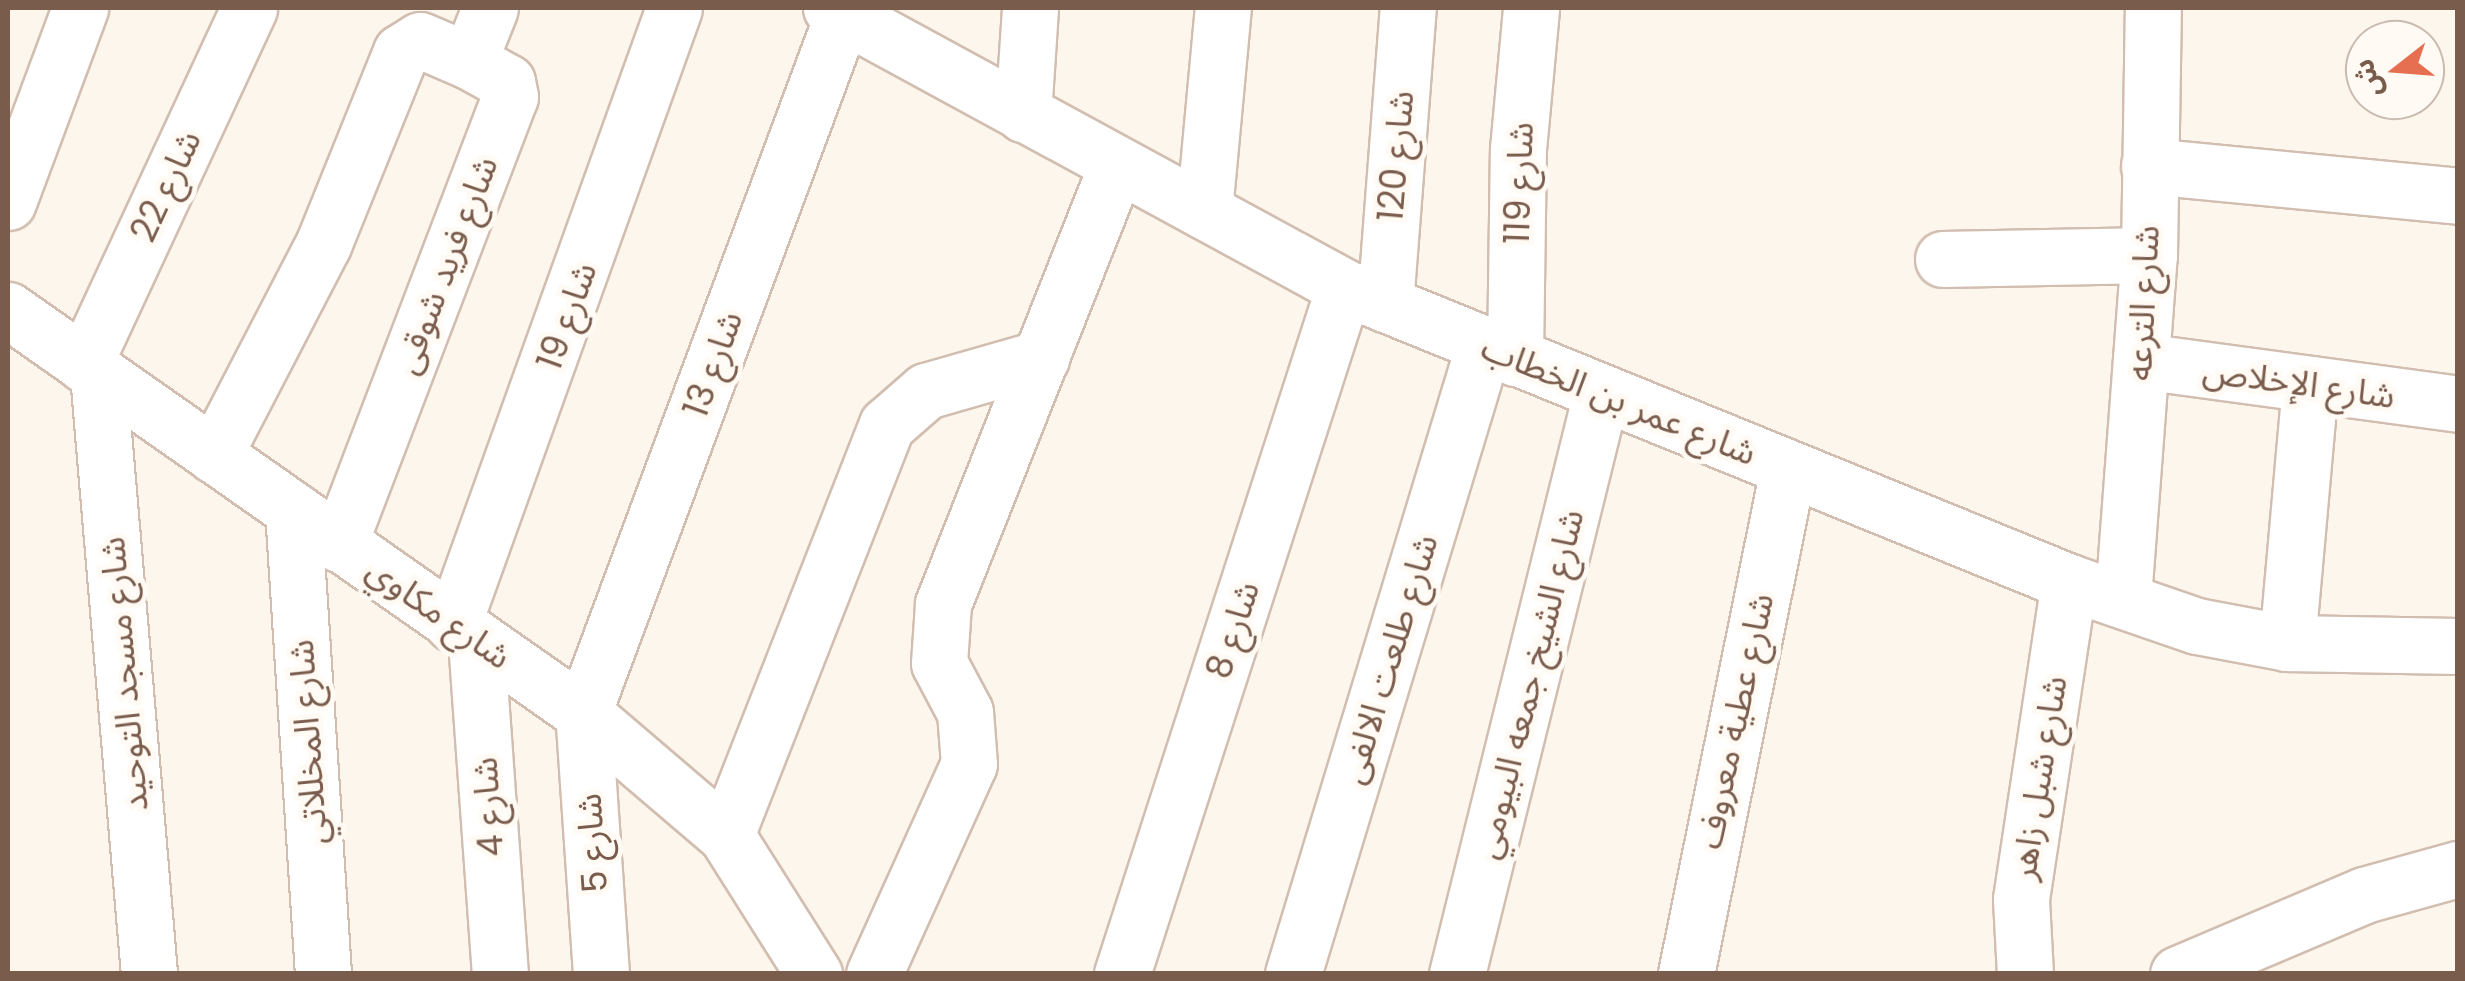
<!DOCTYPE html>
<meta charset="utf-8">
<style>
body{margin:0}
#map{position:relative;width:2465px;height:981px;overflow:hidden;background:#fdf6ec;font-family:Poppins,"Noto Sans Arabic",sans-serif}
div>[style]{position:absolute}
.roads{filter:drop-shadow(2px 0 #d1beb0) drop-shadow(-2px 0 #d1beb0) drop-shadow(0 2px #d1beb0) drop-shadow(0 -2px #d1beb0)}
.minor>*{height:55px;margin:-27.5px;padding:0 27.5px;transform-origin:27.5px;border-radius:27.5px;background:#fff}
span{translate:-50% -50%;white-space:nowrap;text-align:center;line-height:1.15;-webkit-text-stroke:10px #fffaf3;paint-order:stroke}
.street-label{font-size:35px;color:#7a5c4d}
.frame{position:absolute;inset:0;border:10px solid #7a5c4d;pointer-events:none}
.north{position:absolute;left:2345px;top:20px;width:100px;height:100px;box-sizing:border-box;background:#fffaf3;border:2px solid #cabbb1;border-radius:50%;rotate:253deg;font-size:28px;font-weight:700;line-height:40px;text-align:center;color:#7a5c4d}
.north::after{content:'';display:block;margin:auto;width:35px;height:45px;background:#e76f51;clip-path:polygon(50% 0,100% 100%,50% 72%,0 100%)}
</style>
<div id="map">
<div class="roads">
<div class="minor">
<div style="left:831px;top:8px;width:584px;rotate:28.54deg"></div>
<div style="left:1344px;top:287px;width:783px;rotate:22.14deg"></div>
<div style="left:2069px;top:582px;width:135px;rotate:19deg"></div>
<div style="left:2197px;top:626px;width:92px;rotate:10.7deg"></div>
<div style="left:2287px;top:643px;width:171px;rotate:1deg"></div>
<div style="left:1023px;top:114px;width:106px;rotate:-86.2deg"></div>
<div style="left:2149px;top:166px;width:310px;rotate:5.5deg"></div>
<div style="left:8px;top:202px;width:207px;rotate:-69.6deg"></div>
<div style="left:1204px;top:211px;width:204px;rotate:-84.7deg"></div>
<div style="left:1943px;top:259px;width:206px;rotate:-1.1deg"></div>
<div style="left:1385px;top:304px;width:297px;rotate:-85.6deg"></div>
<div style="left:8px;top:310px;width:702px;rotate:35.03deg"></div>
<div style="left:583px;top:713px;width:188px;rotate:40.5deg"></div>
<div style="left:726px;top:835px;width:165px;rotate:57.7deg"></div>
<div style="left:1515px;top:358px;width:209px;rotate:-89.2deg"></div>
<div style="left:1518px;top:149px;width:142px;rotate:-84.7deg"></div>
<div style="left:2141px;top:361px;width:320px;rotate:7.7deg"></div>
<div style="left:84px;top:364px;width:392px;rotate:-65.1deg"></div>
<div style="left:98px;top:374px;width:602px;rotate:85.14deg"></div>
<div style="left:214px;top:455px;width:237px;rotate:-62.6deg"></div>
<div style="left:323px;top:245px;width:208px;rotate:-68deg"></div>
<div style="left:401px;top:52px;width:22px;rotate:-32deg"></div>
<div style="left:420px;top:40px;width:53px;rotate:23.2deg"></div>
<div style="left:293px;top:510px;width:465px;rotate:86.3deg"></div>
<div style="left:339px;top:544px;width:479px;rotate:-69.1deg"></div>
<div style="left:510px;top:97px;width:15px;rotate:-101deg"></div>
<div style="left:507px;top:82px;width:43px;rotate:-151.1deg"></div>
<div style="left:469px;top:61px;width:57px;rotate:-68.4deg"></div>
<div style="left:2123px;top:598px;width:344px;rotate:-85.7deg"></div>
<div style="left:2149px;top:255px;width:247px;rotate:-89.1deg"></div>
<div style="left:453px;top:624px;width:654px;rotate:-70.26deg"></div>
<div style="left:476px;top:640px;width:335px;rotate:85.9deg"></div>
<div style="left:2287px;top:643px;width:260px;rotate:-84.9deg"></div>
<div style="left:726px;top:835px;width:440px;rotate:-68.6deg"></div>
<div style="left:887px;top:425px;width:52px;rotate:-41.1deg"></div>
<div style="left:926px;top:391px;width:120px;rotate:-16deg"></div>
<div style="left:601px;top:974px;width:262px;rotate:-93.9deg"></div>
<div style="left:583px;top:713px;width:746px;rotate:-69.6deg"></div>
<div style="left:874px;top:974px;width:230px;rotate:-65.7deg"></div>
<div style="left:969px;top:764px;width:52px;rotate:-94.4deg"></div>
<div style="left:965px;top:712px;width:55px;rotate:-118deg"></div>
<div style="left:939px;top:663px;width:59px;rotate:-86.1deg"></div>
<div style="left:943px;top:604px;width:472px;rotate:-68.4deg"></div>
<div style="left:1122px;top:974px;width:722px;rotate:-72.09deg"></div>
<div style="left:1293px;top:974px;width:657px;rotate:-73.11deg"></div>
<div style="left:1457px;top:974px;width:598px;rotate:-76.06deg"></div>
<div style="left:1686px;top:974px;width:515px;rotate:-78.58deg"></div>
<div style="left:2025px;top:974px;width:75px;rotate:-93.1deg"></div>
<div style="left:2021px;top:899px;width:321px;rotate:-81.4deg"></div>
<div style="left:2178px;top:974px;width:202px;rotate:-23deg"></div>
<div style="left:2364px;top:895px;width:98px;rotate:-15.5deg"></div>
</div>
</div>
<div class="street-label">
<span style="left:1396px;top:156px;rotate:-85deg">شارع 120</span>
<span style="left:1519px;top:183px;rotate:-88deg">شارع 119</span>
<span style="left:166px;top:186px;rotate:-65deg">شارع 22</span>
<span style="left:446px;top:265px;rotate:-69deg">شارع فريد شوقى</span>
<span style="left:2143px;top:303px;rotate:-87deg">شارع الترعه</span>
<span style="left:567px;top:316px;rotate:-70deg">شارع 19</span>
<span style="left:713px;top:364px;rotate:-70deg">شارع 13</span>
<span style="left:2299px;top:383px;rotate:8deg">شارع الإخلاص</span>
<span style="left:1619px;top:400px;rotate:22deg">شارع عمر بن الخطاب</span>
<span style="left:439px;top:613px;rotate:35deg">شارع مكاوي</span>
<span style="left:1233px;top:630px;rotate:-72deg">شارع 8</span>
<span style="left:1389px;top:659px;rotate:-73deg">شارع طلعت الالفى</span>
<span style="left:124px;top:674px;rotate:-95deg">شارع مسجد التوحيد</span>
<span style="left:1529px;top:684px;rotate:-76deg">شارع الشيخ جمعه البيومي</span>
<span style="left:1735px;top:721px;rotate:-78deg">شارع عطية معروف</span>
<span style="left:308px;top:742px;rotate:-94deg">شارع المخللاتي</span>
<span style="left:2039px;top:778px;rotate:-81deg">شارع شبل زاهر</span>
<span style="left:488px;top:807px;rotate:-94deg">شارع 4</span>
<span style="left:592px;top:843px;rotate:-94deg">شارع 5</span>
</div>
<div class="frame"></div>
<div class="north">ش</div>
</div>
